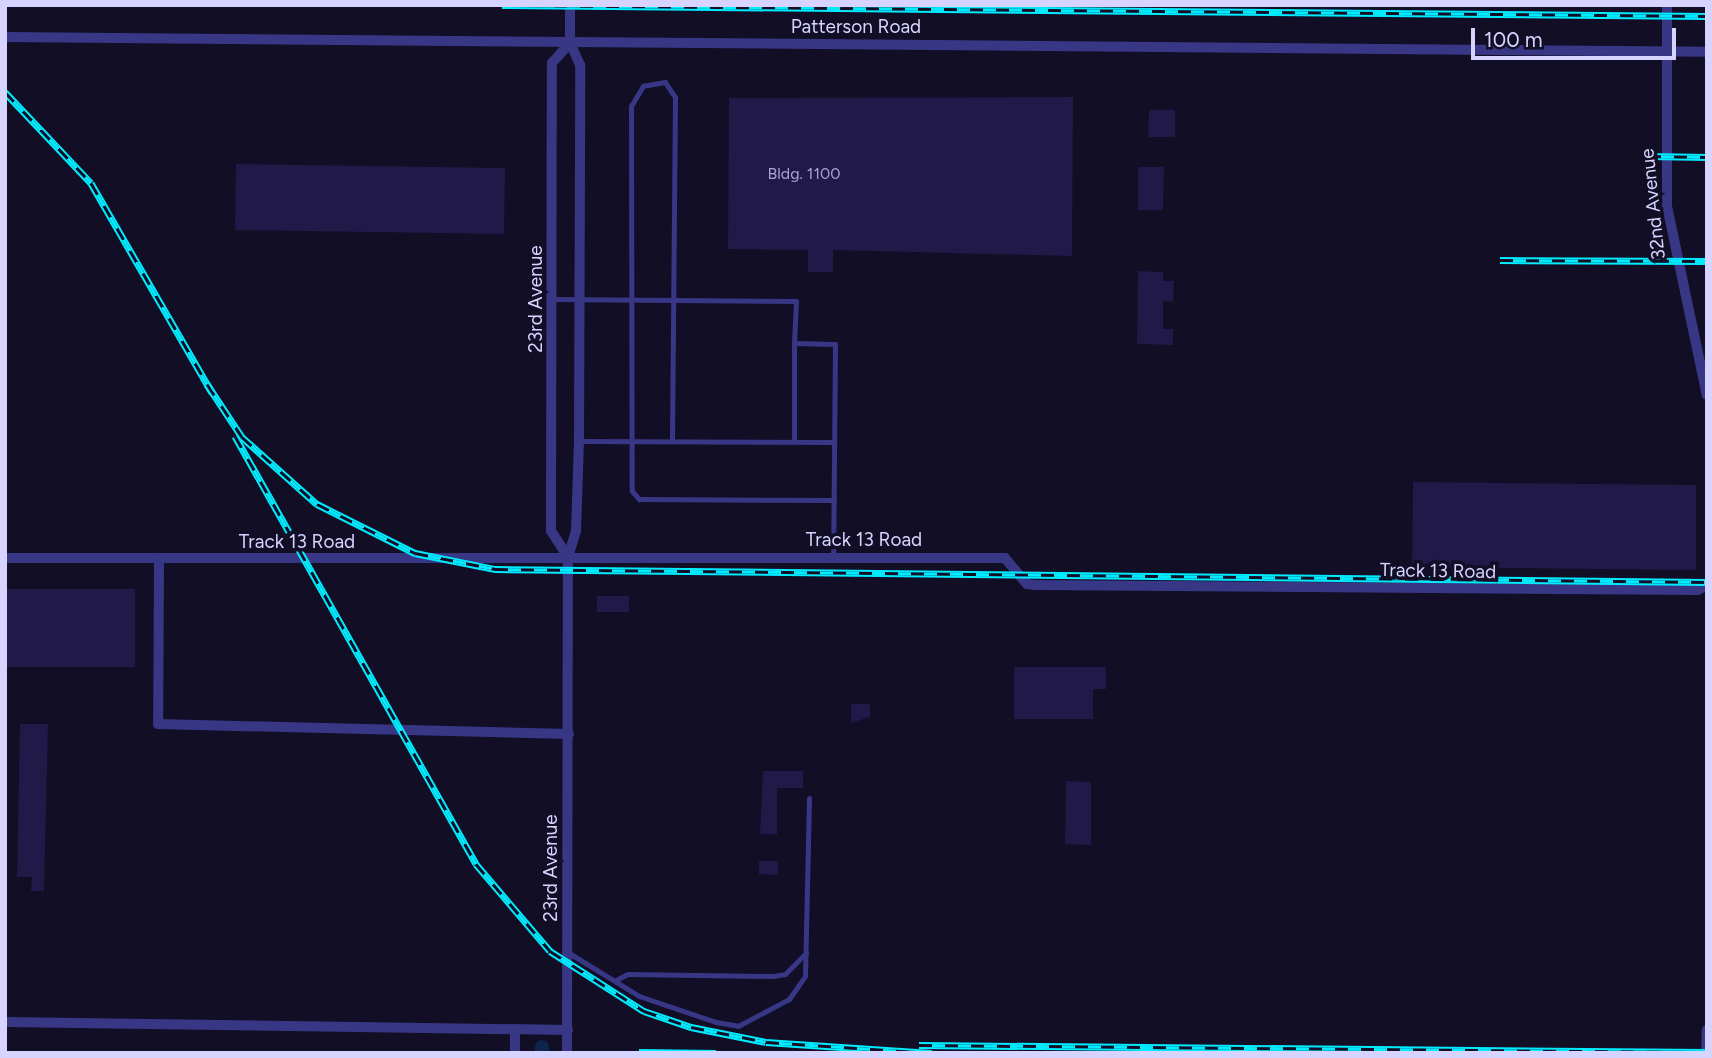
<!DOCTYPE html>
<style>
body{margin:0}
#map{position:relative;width:1712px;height:1058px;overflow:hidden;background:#110e26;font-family:Figtree,sans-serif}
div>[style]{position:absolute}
.canal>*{height:14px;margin:-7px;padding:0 7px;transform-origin:7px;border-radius:7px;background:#0c264b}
.building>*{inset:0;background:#211947}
.service>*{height:5px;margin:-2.5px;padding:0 2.5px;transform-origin:2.5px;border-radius:2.5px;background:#383786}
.minor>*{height:10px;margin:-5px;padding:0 5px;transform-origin:5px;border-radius:5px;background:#383786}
.rail>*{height:7px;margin-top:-3.5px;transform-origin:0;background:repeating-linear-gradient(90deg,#110e26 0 13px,#00ecfe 0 26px);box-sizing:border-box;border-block:2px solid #00ecfe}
span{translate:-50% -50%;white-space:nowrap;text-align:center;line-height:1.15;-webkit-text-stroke:7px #110e26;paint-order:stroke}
.number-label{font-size:16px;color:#a9a4d1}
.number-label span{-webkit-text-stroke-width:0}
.street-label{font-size:19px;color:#d6d3ff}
.frame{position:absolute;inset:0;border:7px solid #d6d3ff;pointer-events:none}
.scale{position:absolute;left:1471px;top:28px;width:205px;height:32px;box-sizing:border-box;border:4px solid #d6d3ff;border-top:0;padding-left:9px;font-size:21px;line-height:24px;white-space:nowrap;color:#d6d3ff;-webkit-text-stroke:5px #110e26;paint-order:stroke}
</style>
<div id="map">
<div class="canal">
<div style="left:542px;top:1053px;width:6px;rotate:-90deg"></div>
</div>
<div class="building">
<div style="clip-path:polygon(1073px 97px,1072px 256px,833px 250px,833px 272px,808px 272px,808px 250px,728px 249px,729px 98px)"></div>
<div style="clip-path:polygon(1149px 110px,1175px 110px,1175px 137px,1148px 137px)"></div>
<div style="clip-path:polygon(236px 164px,505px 168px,504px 234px,235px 230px)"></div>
<div style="clip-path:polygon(1138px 167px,1164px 167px,1163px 210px,1138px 210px)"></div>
<div style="clip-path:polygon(1138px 271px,1163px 272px,1163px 281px,1174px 281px,1173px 302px,1163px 301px,1163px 329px,1173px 329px,1173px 345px,1137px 344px)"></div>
<div style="clip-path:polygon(1413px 482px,1696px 485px,1696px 570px,1412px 567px)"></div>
<div style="clip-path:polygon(5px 589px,135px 589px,135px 667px,5px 667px)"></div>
<div style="clip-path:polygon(597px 596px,629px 596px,629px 612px,597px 612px)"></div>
<div style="clip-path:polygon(1014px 667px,1106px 667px,1106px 689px,1093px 689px,1093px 719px,1014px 719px)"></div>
<div style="clip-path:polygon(851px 704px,870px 704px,870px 717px,851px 723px)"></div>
<div style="clip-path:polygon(20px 724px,48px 724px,44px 891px,31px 891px,32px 877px,17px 877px)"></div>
<div style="clip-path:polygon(763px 771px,803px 771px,803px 788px,777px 788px,777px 834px,760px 834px)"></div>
<div style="clip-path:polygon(1066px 781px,1091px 782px,1091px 845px,1065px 844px)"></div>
<div style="clip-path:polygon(759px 861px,778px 861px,778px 875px,759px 874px)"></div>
</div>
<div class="service">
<div style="left:553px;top:299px;width:243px;rotate:0.5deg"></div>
<div style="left:796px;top:301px;width:42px;rotate:92.7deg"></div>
<div style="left:794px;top:343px;width:41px;rotate:1.4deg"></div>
<div style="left:835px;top:344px;width:214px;rotate:90.5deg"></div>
<div style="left:579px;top:441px;width:255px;rotate:0.2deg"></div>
<div style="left:672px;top:441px;width:344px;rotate:-89.5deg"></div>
<div style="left:675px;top:97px;width:18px;rotate:-124deg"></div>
<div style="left:665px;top:82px;width:22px;rotate:170deg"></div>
<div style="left:643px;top:86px;width:23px;rotate:121deg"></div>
<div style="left:631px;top:106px;width:385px;rotate:89.9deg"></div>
<div style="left:632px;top:491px;width:11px;rotate:49deg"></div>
<div style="left:639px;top:499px;width:195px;rotate:0.3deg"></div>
<div style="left:794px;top:441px;width:98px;rotate:-90deg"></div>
<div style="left:569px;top:953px;width:82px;rotate:31.6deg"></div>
<div style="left:639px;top:996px;width:81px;rotate:18.7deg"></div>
<div style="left:716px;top:1022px;width:22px;rotate:10deg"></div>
<div style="left:738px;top:1026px;width:58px;rotate:-27.9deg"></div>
<div style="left:789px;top:999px;width:28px;rotate:-55deg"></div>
<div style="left:805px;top:976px;width:178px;rotate:-88.7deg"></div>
<div style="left:616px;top:980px;width:13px;rotate:-27deg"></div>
<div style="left:628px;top:974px;width:145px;rotate:0.8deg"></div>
<div style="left:773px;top:976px;width:12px;rotate:-9deg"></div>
<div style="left:785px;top:974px;width:30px;rotate:-45deg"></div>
</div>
<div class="minor">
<div style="left:1667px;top:5px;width:201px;rotate:90deg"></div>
<div style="left:1667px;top:206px;width:193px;rotate:78.1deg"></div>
<div style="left:5px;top:37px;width:1702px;rotate:0.5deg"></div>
<div style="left:568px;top:557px;width:31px;rotate:-123deg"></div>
<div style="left:551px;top:531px;width:468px;rotate:-89.9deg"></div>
<div style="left:552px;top:63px;width:27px;rotate:-48deg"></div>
<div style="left:5px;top:558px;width:1000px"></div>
<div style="left:1005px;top:558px;width:34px;rotate:50deg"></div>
<div style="left:1027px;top:584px;width:9px;rotate:6deg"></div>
<div style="left:1036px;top:585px;width:662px;rotate:0.43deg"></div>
<div style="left:1698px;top:590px;width:10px;rotate:-29deg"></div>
<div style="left:159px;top:560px;width:164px;rotate:90.3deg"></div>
<div style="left:158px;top:724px;width:411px;rotate:1.4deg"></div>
<div style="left:5px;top:1022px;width:563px;rotate:0.81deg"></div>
<div style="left:515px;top:1053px;width:23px;rotate:-90deg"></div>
<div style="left:567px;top:1053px;width:496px;rotate:-89.9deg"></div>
<div style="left:568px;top:557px;width:27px;rotate:-73deg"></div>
<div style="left:576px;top:531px;width:90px;rotate:-88.1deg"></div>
<div style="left:579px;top:441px;width:376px;rotate:-89.8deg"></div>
<div style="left:580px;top:65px;width:24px;rotate:-114deg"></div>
<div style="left:570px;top:43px;width:38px;rotate:-90deg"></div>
<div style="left:1706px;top:1053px;width:23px;rotate:-88deg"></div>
</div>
<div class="rail">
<div style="left:502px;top:5px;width:1205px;rotate:0.52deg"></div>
<div style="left:5px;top:92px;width:125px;rotate:46.6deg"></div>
<div style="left:91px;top:183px;width:242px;rotate:60deg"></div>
<div style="left:1648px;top:156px;width:59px;rotate:1deg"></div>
<div style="left:1500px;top:260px;width:207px;rotate:0.3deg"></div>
<div style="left:207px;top:384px;width:64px;rotate:56.6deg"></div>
<div style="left:242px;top:437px;width:101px;rotate:41.8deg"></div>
<div style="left:317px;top:504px;width:110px;rotate:26.6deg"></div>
<div style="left:415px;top:553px;width:82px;rotate:11.3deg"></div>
<div style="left:495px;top:569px;width:1212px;rotate:0.61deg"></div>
<div style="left:235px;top:436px;width:491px;rotate:60.6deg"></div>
<div style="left:476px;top:864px;width:114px;rotate:49.6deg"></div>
<div style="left:550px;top:951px;width:112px;rotate:32.6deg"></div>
<div style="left:644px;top:1011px;width:50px;rotate:18.8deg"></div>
<div style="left:691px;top:1027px;width:76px;rotate:11.3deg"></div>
<div style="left:766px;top:1042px;width:166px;rotate:3.8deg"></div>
<div style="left:919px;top:1045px;width:788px;rotate:0.51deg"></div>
<div style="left:639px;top:1052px;width:77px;rotate:0.7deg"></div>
</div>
<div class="number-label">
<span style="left:804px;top:174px">Bldg. 1100</span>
</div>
<div class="street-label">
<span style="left:856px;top:27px">Patterson Road</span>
<span style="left:1653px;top:204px;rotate:-96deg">32nd Avenue</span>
<span style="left:536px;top:299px;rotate:-90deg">23rd Avenue</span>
<span style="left:864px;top:540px">Track 13 Road</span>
<span style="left:297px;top:542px">Track 13 Road</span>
<span style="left:1438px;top:571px;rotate:1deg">Track 13 Road</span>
<span style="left:551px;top:868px;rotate:-90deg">23rd Avenue</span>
</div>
<div class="frame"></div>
<div class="scale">100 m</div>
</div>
